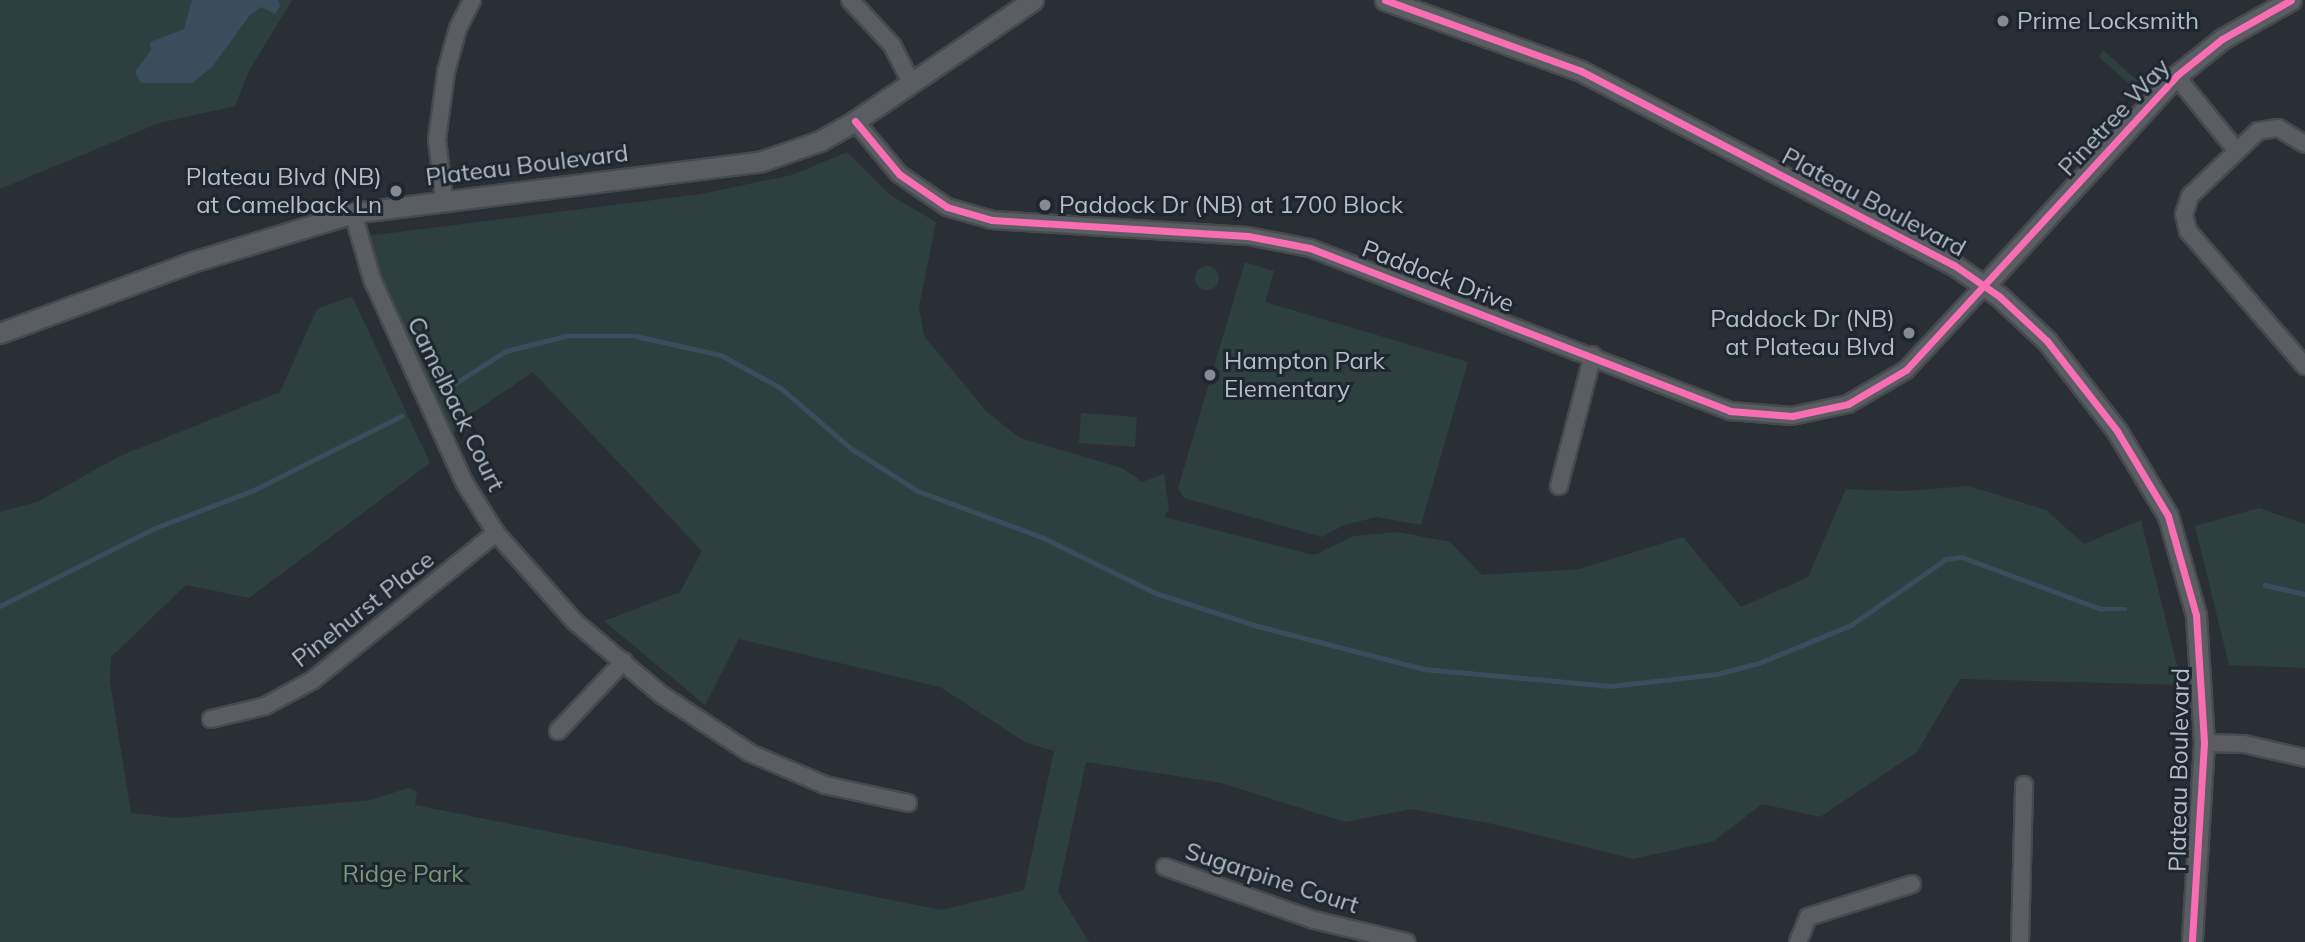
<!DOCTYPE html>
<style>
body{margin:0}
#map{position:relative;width:2305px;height:942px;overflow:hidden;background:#2a2f35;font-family:Mulish,sans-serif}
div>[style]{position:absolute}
.green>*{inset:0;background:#2d3f3e}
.round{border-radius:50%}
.water>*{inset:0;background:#3a4d5d}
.stream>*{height:4.5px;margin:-2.25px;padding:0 2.25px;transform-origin:2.25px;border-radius:2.25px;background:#3a4d5d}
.roads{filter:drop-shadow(2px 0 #464a4e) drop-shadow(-2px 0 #464a4e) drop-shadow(0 2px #464a4e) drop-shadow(0 -2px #464a4e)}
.minor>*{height:16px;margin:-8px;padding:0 8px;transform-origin:8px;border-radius:8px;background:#5a5e63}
.tertiary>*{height:19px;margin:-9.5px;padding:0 9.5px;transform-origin:9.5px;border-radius:9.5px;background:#5a5e63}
.cycleway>*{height:7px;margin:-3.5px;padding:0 3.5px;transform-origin:3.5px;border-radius:3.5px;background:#f96db3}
.dots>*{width:19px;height:19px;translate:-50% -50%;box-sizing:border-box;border:4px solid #1e272f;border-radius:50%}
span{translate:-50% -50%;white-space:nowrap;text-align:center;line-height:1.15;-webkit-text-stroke:6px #1e272f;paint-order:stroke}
.poi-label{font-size:24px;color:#b4bdc5}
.left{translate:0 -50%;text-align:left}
.right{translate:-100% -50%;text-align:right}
.street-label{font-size:24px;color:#b4bdc5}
.park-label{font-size:24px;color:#759979}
</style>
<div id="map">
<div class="green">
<div style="clip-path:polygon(0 0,292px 0,249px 71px,235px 106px,159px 123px,0 189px)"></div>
<div style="clip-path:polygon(2103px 50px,2138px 81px,2136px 90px,2099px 57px)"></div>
<div style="clip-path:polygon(847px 152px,890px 195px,936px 222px,919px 307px,924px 336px,987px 412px,1020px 438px,1122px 468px,1142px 482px,1164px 474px,1169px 509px,1164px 517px,1314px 555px,1354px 536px,1398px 532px,1450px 542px,1482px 575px,1579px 569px,1683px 537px,1741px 607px,1808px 577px,1846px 489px,1903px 491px,1969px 486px,2046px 510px,2084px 544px,2141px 520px,2182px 685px,1960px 679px,1917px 752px,1820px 817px,1762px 804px,1714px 841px,1633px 859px,1493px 824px,1411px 809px,1345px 822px,1221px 783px,1086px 762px,1058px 892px,1089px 942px,0 942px,0 512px,37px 502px,120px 456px,280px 392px,317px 309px,352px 296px,430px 463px,249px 598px,186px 585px,111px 657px,110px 682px,131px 813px,177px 818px,371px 800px,408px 788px,417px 792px,415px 805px,941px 910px,1024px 890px,1054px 751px,1025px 742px,940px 687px,739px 639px,705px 705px,604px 621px,680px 592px,702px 551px,533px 372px,465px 418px,449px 439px,377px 278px,367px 236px,701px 194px,792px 175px)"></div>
<div style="clip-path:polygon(1245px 262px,1274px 271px,1265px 302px,1468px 362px,1421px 525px,1377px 517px,1344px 525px,1322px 537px,1184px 498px,1178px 488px)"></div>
<div class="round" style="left:1195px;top:266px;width:24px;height:24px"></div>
<div style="clip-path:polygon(1081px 413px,1137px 417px,1135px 447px,1079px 443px)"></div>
<div style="clip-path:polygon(2259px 508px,2305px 524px,2305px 668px,2229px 665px,2195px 526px)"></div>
</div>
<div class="water">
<div style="clip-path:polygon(192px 0,278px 0,280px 6px,275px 14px,261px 7px,250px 15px,212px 67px,192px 83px,141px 83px,135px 72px,151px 50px,150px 42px,184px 29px)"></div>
</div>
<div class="stream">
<div style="left:445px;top:390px;width:72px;rotate:-32.6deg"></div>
<div style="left:506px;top:351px;width:61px;rotate:-14.3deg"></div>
<div style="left:565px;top:336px;width:71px"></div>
<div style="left:636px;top:336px;width:87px;rotate:12.6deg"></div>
<div style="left:721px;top:355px;width:68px;rotate:28.8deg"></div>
<div style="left:781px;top:388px;width:94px;rotate:40.7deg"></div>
<div style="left:852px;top:449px;width:78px;rotate:32.5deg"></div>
<div style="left:918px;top:491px;width:132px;rotate:20.4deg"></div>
<div style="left:1042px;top:537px;width:129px;rotate:26.2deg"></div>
<div style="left:1158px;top:594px;width:101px;rotate:17.9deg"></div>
<div style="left:1254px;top:625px;width:176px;rotate:14.5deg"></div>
<div style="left:1424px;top:669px;width:187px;rotate:5.2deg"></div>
<div style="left:1610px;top:686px;width:108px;rotate:-6.4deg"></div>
<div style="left:1717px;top:674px;width:43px;rotate:-14.7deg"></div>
<div style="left:1759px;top:663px;width:100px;rotate:-22.4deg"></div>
<div style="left:1851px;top:625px;width:116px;rotate:-34.8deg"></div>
<div style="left:1946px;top:559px;width:16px;rotate:-7deg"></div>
<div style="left:1962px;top:557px;width:148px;rotate:20.5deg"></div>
<div style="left:2101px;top:609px;width:24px"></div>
<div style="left:2265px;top:585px;width:41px;rotate:12.7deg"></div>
<div style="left:0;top:606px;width:174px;rotate:-26.7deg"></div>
<div style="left:155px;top:528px;width:106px;rotate:-21deg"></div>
<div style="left:254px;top:490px;width:165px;rotate:-26.7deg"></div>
</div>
<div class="roads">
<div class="minor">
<div style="left:850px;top:0;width:62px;rotate:47deg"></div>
<div style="left:892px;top:45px;width:42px;rotate:62.8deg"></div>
<div style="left:2176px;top:76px;width:95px;rotate:51deg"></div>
<div style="left:855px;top:121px;width:69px;rotate:50.3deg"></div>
<div style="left:899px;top:174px;width:58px;rotate:34.5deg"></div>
<div style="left:947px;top:207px;width:47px;rotate:16.1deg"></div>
<div style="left:992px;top:220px;width:256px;rotate:3.6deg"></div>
<div style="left:1248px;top:236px;width:63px;rotate:11deg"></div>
<div style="left:1310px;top:248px;width:451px;rotate:21.2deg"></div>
<div style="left:1730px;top:411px;width:62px;rotate:4.6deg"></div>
<div style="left:1792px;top:416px;width:57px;rotate:-12.1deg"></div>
<div style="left:1848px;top:404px;width:67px;rotate:-30.4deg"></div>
<div style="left:1906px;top:370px;width:116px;rotate:-47.1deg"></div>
<div style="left:2305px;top:144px;width:31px;rotate:-149deg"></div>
<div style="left:2278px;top:128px;width:20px;rotate:171deg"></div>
<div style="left:2258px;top:131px;width:94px;rotate:136.3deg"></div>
<div style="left:2190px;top:196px;width:19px;rotate:108deg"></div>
<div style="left:2184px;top:214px;width:17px;rotate:77deg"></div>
<div style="left:2188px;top:231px;width:179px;rotate:49.1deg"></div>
<div style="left:444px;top:199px;width:60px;rotate:-96.7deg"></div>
<div style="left:437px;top:139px;width:68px;rotate:-82.3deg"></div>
<div style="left:446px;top:72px;width:46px;rotate:-74.7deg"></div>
<div style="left:458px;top:28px;width:31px;rotate:-63deg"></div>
<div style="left:353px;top:213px;width:69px;rotate:73.9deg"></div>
<div style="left:372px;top:279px;width:223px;rotate:65.6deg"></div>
<div style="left:464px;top:482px;width:60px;rotate:57.9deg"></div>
<div style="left:496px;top:533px;width:118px;rotate:48.4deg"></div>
<div style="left:574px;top:621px;width:115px;rotate:40.1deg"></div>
<div style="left:662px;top:695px;width:105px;rotate:33.4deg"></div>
<div style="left:750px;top:753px;width:82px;rotate:23.1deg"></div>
<div style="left:825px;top:785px;width:85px;rotate:12.2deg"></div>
<div style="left:1559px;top:486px;width:135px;rotate:-75.5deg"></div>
<div style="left:211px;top:719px;width:56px;rotate:-13.5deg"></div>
<div style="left:265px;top:706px;width:55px;rotate:-28.4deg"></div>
<div style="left:313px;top:680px;width:235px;rotate:-38.8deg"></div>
<div style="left:558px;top:731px;width:96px;rotate:-46.7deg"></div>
<div style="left:2204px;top:743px;width:40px;rotate:1.4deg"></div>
<div style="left:2244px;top:744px;width:63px;rotate:12.9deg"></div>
<div style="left:1165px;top:867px;width:158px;rotate:19.6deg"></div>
<div style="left:1314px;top:920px;width:95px;rotate:13.4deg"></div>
<div style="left:1798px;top:942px;width:27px;rotate:-68deg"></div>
<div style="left:1808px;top:917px;width:109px;rotate:-17.6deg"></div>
<div style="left:2020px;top:942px;width:157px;rotate:-88.5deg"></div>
</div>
<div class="tertiary">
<div style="left:1385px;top:0;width:208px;rotate:19.9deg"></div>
<div style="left:1581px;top:71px;width:420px;rotate:27.5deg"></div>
<div style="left:1954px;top:265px;width:56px;rotate:34.8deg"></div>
<div style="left:2000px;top:297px;width:64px;rotate:43.1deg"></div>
<div style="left:2047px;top:341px;width:114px;rotate:52.1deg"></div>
<div style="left:2117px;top:431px;width:99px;rotate:59deg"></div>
<div style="left:2168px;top:516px;width:103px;rotate:74.2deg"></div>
<div style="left:2196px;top:615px;width:128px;rotate:86.4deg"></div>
<div style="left:2204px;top:743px;width:199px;rotate:93.5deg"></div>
<div style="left:1985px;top:285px;width:283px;rotate:-47.6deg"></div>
<div style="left:2176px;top:76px;width:59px;rotate:-38.8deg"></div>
<div style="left:2222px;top:39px;width:79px;rotate:-29.5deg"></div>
<div style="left:0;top:333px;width:205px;rotate:-20.3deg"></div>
<div style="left:192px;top:262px;width:168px;rotate:-16.9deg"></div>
<div style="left:353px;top:213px;width:412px;rotate:-7.2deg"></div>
<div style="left:762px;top:161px;width:61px;rotate:-19deg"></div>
<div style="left:820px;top:141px;width:40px;rotate:-29.7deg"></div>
<div style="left:855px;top:121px;width:215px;rotate:-34.2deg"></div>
</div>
</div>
<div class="cycleway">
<div style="left:1385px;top:0;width:208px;rotate:19.9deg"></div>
<div style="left:1581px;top:71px;width:420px;rotate:27.5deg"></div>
<div style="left:1954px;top:265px;width:56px;rotate:34.8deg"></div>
<div style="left:2000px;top:297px;width:64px;rotate:43.1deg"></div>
<div style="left:2047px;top:341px;width:114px;rotate:52.1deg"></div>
<div style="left:2117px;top:431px;width:99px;rotate:59deg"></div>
<div style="left:2168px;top:516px;width:103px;rotate:74.2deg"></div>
<div style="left:2196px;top:615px;width:128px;rotate:86.4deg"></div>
<div style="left:2204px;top:743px;width:199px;rotate:93.5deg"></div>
<div style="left:855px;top:121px;width:69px;rotate:50.3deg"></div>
<div style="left:899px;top:174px;width:58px;rotate:34.5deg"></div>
<div style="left:947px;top:207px;width:47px;rotate:16.1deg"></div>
<div style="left:992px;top:220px;width:256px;rotate:3.6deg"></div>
<div style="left:1248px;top:236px;width:63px;rotate:11deg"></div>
<div style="left:1310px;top:248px;width:451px;rotate:21.2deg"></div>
<div style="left:1730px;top:411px;width:62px;rotate:4.6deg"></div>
<div style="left:1792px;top:416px;width:57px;rotate:-12.1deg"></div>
<div style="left:1848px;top:404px;width:67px;rotate:-30.4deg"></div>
<div style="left:1906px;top:370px;width:399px;rotate:-47.4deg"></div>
<div style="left:2176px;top:76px;width:59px;rotate:-38.8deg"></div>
<div style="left:2222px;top:39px;width:79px;rotate:-29.5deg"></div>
</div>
<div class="dots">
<div style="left:2003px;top:21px;background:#848b93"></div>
<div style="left:396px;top:191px;background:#848b93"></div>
<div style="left:1045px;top:205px;background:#848b93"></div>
<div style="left:1909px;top:333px;background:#848b93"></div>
<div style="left:1210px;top:375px;background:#848b93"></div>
</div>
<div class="poi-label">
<span class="left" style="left:2017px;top:21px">Prime Locksmith</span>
<span class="right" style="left:382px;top:191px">Plateau Blvd (NB)<br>at Camelback Ln</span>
<span class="left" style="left:1059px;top:205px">Paddock Dr (NB) at 1700 Block</span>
<span class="right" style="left:1895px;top:333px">Paddock Dr (NB)<br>at Plateau Blvd</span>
<span class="left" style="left:1224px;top:375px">Hampton Park<br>Elementary</span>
</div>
<div class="street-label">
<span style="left:2114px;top:117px;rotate:-47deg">Pinetree Way</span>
<span style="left:527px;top:165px;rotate:-7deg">Plateau Boulevard</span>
<span style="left:1874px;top:202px;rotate:28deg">Plateau Boulevard</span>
<span style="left:1438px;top:276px;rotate:21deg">Paddock Drive</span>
<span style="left:456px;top:404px;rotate:64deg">Camelback Court</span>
<span style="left:363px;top:609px;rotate:-38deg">Pinehurst Place</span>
<span style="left:2179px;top:770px;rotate:-89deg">Plateau Boulevard</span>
<span style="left:1272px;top:878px;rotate:18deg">Sugarpine Court</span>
</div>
<div class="park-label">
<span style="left:403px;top:874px">Ridge Park</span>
</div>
</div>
